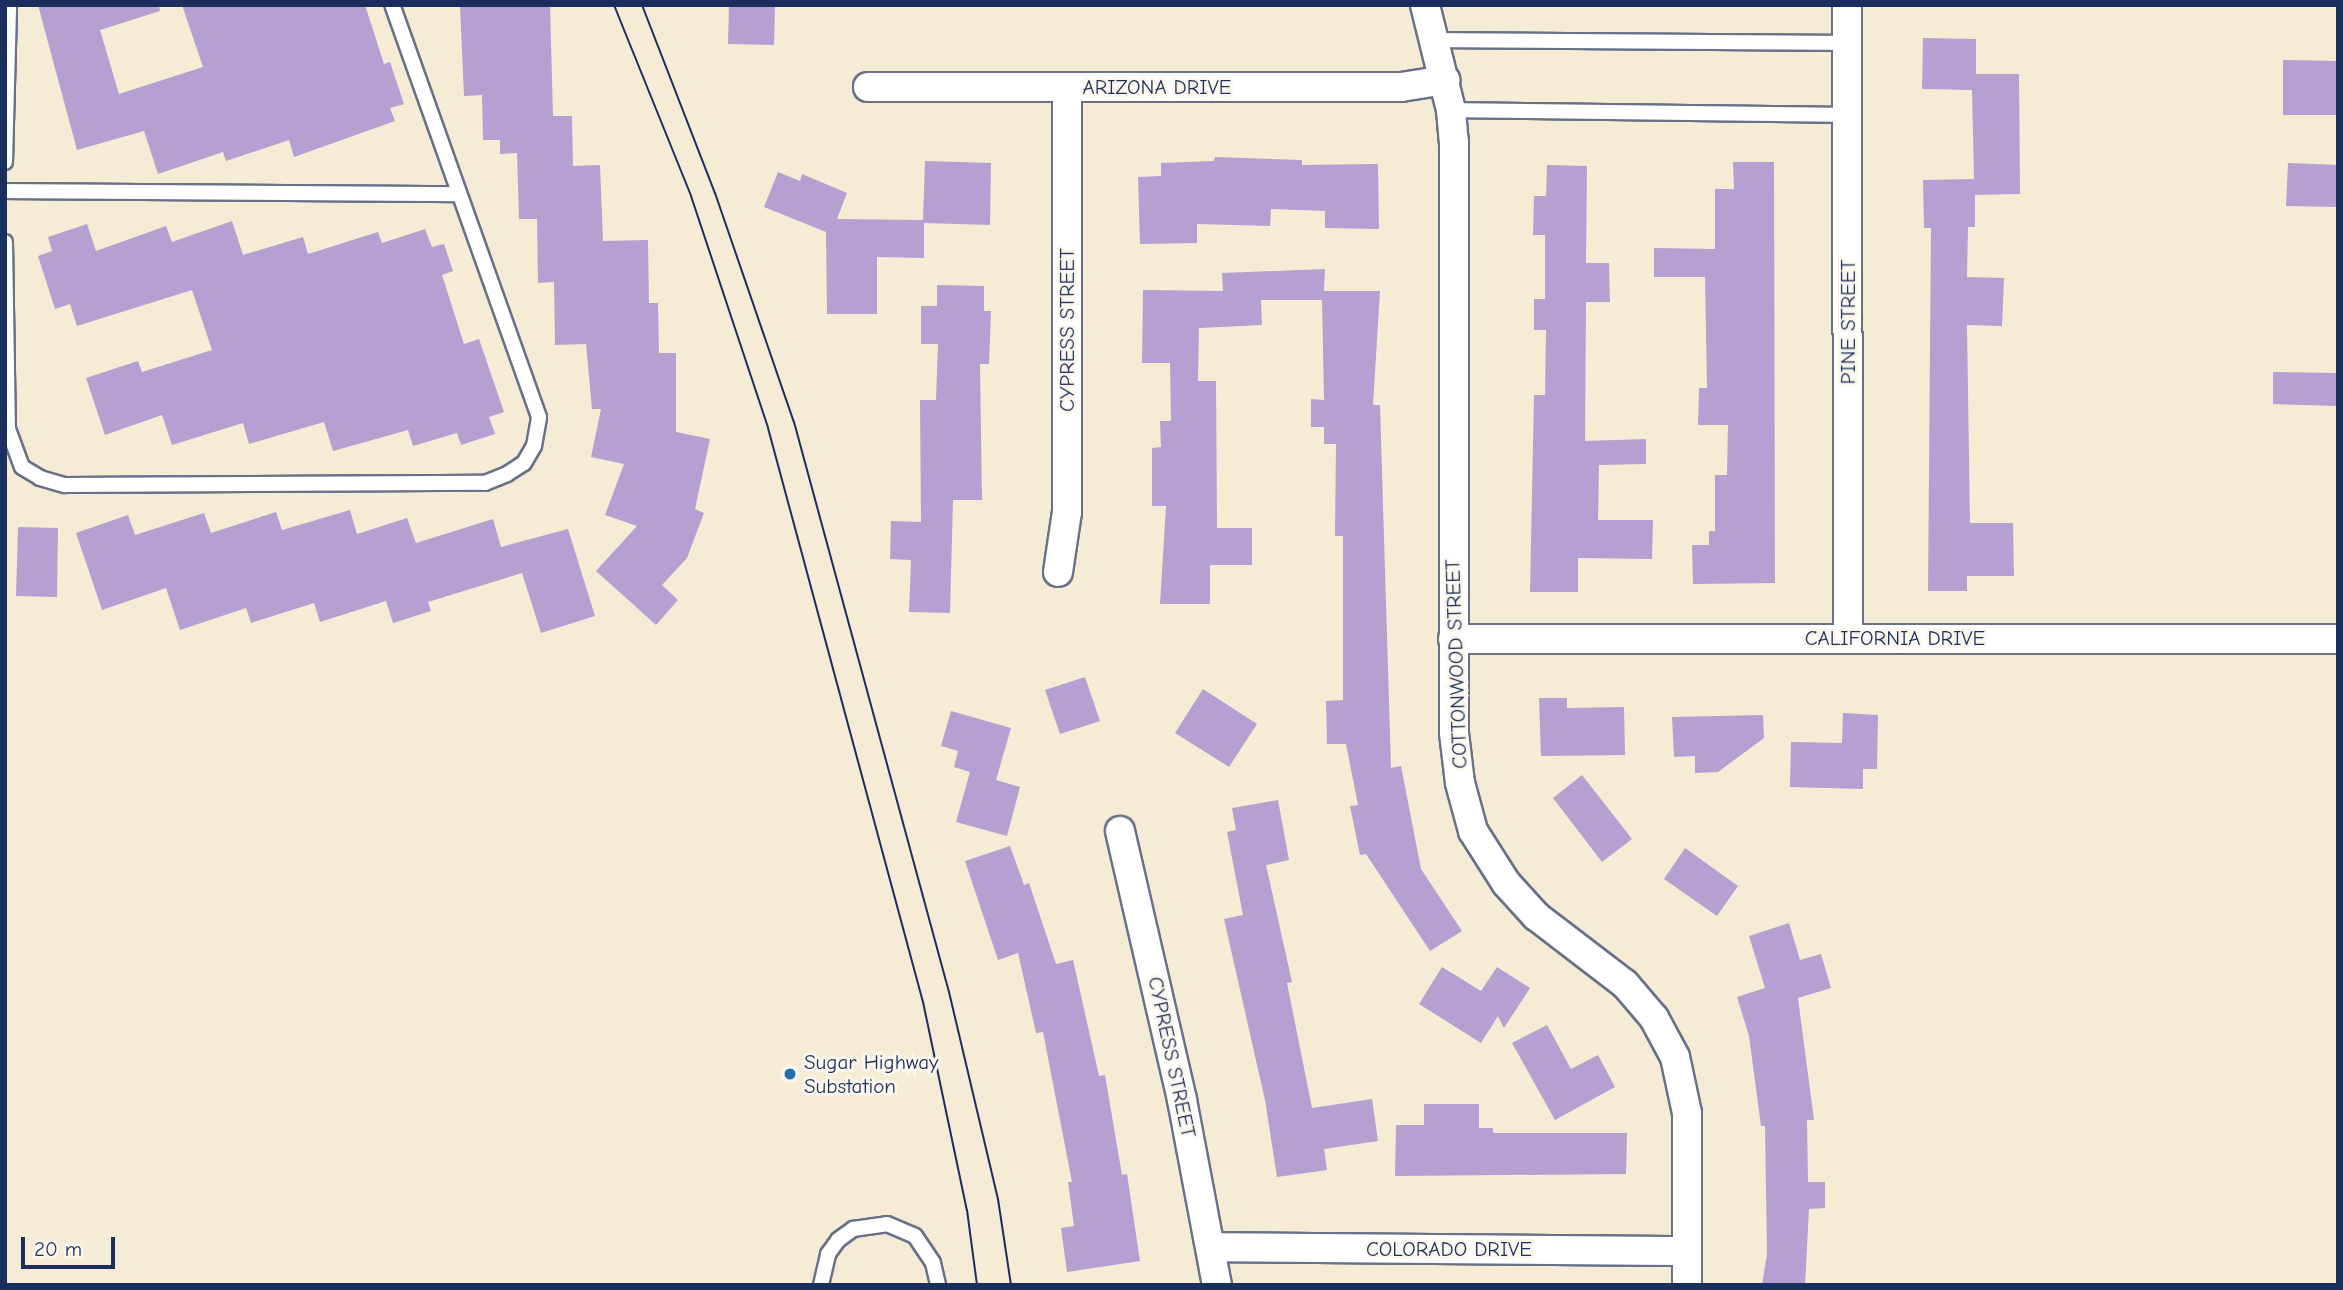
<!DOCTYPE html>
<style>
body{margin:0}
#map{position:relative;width:2343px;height:1290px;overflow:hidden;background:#f6ebd5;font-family:"Comic Neue",sans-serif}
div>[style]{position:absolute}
.building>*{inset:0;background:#b69fd1}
.roads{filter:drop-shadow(2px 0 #687188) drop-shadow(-2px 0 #687188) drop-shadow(0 2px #687188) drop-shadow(0 -2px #687188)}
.lane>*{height:14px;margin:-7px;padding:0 7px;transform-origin:7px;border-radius:7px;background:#fff}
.street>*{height:28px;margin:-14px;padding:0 14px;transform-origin:14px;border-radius:14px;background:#fff}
.tram>*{height:2px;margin:-1px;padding:0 1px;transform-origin:1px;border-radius:1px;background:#1b2f5e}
.dots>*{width:19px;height:19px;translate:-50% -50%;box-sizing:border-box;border:4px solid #fbf7ec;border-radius:50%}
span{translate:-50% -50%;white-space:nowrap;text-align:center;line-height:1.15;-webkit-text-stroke:6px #fbf7ec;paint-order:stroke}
.street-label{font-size:21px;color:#1b2f5e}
.poi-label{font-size:21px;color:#1b2f5e}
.left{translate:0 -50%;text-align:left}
.frame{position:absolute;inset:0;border:7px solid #1b2f5e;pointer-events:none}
.scale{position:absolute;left:21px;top:1237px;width:94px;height:32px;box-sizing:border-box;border:4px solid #1b2f5e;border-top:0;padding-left:9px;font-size:21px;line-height:24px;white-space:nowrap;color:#1b2f5e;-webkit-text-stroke:5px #fbf7ec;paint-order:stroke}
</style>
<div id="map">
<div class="building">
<div style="clip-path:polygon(38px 5px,159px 5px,160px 11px,100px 30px,119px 94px,203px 67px,182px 5px,365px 5px,384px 64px,390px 62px,404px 104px,390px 108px,395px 121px,294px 157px,289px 140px,226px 161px,223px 152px,158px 174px,144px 131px,77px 150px)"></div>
<div style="clip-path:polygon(460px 5px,550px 5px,553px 116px,572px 116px,573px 166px,600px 165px,603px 241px,648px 240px,649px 303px,658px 303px,659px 353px,676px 353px,676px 432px,710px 439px,695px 509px,704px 513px,687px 558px,662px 585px,678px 600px,656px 625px,596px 571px,637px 526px,605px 515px,624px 464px,591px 457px,601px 409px,592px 409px,586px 344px,555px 345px,554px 282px,538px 283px,537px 219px,519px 219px,517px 153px,500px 154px,500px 140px,483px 140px,482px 95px,464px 96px)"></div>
<div style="clip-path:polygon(729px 5px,775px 5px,774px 45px,728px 44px)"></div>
<div style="clip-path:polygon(1923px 38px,1976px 39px,1976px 74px,2019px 74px,2020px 194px,1975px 195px,1975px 227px,1968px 227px,1967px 277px,2004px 278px,2002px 326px,1967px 325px,1970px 523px,2013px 523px,2014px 576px,1967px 576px,1967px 591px,1928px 591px,1931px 228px,1924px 228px,1923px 180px,1974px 179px,1972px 90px,1922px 89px)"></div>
<div style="clip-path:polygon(2283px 60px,2338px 61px,2338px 115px,2283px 115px)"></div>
<div style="clip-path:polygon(1215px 157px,1302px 160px,1302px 165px,1378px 164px,1379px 229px,1325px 228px,1325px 211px,1271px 209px,1270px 226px,1197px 224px,1197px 243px,1140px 244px,1138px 177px,1161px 176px,1161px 163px,1214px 161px)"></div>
<div style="clip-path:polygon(925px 161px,991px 163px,990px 225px,924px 223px,924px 258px,877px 257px,877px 314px,827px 314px,826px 232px,764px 207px,778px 172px,800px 181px,802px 174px,847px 193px,837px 219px,923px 220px)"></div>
<div style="clip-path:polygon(1733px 162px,1774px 162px,1775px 583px,1693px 584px,1692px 545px,1709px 545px,1709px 531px,1715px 531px,1715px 475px,1727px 475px,1728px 425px,1698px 425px,1699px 388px,1707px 388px,1705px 277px,1654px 277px,1654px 248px,1715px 249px,1715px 189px,1734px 189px)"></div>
<div style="clip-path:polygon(2288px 163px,2338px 165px,2338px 207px,2286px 206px)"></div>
<div style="clip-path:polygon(1547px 165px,1587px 166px,1586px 263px,1609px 263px,1610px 302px,1586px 302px,1585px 441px,1646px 439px,1646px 464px,1599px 465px,1598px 520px,1653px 520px,1652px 559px,1578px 558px,1578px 592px,1530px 592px,1534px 395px,1545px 395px,1546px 330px,1534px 330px,1534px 299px,1545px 299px,1545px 235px,1533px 235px,1534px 196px,1546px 196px)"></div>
<div style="clip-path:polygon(232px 221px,243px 255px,303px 237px,308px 254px,378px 232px,382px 243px,425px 229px,432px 247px,444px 244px,453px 271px,442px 275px,464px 344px,479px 339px,504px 412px,489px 417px,495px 434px,461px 445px,457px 433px,413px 446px,408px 430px,333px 451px,324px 422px,249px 444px,243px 423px,172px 445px,162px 415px,105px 435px,86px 378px,138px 361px,142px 372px,212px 350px,192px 290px,77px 326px,70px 304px,55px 309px,38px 256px,52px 251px,48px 237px,87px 224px,96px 251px,166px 226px,172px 242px)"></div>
<div style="clip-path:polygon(1325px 269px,1324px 291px,1380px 291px,1373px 405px,1380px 405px,1391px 768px,1401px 766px,1421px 869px,1462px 931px,1430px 951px,1366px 854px,1360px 855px,1350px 806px,1358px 805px,1346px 744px,1327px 744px,1326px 701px,1343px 700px,1343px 536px,1335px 536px,1336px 444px,1324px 444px,1324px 427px,1311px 427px,1311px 399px,1324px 400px,1322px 300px,1261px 300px,1262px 325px,1199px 328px,1198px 381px,1216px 381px,1217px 528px,1252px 528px,1252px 565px,1210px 565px,1210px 604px,1160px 604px,1166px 506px,1152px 506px,1152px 448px,1161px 447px,1160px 421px,1171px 421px,1170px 363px,1142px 363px,1143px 290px,1223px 291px,1222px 273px)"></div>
<div style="clip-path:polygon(937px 285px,984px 286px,984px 311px,991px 311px,989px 364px,980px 364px,982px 500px,953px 500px,950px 613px,909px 612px,911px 560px,890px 559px,891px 521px,921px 522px,920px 400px,936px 400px,938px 344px,921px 344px,921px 306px,937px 306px)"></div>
<div style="clip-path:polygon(2273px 372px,2338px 373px,2338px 406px,2273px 404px)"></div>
<div style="clip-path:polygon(350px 510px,357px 534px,407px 518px,416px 543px,493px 519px,501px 547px,568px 529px,595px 616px,541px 633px,522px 573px,428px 602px,431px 611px,393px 623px,386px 601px,320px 622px,314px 603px,251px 623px,246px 608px,180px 630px,166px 588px,102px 610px,76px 533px,128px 515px,135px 535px,204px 513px,211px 533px,276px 512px,282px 530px)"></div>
<div style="clip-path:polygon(18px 527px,58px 528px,57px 597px,16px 596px)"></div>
<div style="clip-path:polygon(1085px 677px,1100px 721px,1060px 734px,1045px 690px)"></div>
<div style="clip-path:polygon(1203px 689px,1257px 724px,1229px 767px,1175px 733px)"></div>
<div style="clip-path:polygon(1539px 698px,1567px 698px,1567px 708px,1624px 707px,1625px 755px,1541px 756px)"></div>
<div style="clip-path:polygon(951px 711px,1011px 728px,996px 780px,1020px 787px,1007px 836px,956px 822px,970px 772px,954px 767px,958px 751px,941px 746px)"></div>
<div style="clip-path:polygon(1843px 713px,1878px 715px,1877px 769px,1863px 769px,1863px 789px,1790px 787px,1791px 742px,1842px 743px)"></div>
<div style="clip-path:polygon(1763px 715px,1764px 738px,1718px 772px,1695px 773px,1695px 756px,1674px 757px,1672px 717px)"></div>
<div style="clip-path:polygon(1582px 775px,1632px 839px,1602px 862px,1553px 798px)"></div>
<div style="clip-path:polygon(1278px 800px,1289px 860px,1266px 865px,1292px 982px,1287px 983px,1312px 1108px,1372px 1099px,1378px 1141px,1324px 1149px,1327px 1170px,1277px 1177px,1265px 1100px,1224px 919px,1243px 915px,1227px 832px,1236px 830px,1232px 808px)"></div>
<div style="clip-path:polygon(1010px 846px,1024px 885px,1029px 883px,1056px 964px,1073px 960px,1099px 1076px,1105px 1075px,1122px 1175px,1127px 1174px,1140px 1261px,1067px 1272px,1061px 1228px,1074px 1226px,1068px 1182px,1072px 1182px,1043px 1032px,1036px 1033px,1018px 953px,998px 960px,965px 861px)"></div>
<div style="clip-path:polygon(1685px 848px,1738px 886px,1717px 916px,1664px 879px)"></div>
<div style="clip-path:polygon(1789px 923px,1800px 960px,1821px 954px,1831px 988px,1798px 998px,1814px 1120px,1807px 1120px,1808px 1182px,1825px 1182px,1825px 1208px,1809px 1209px,1805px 1285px,1762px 1285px,1767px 1254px,1765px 1126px,1761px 1126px,1749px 1036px,1737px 997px,1765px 988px,1749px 936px)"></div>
<div style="clip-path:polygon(1442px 967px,1481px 991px,1497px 967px,1530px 988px,1504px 1028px,1498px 1016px,1481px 1043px,1419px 1004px)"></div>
<div style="clip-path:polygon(1547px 1025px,1571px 1069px,1598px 1055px,1615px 1087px,1555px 1120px,1512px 1043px)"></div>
<div style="clip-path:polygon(1424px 1104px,1479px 1104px,1479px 1128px,1493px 1128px,1493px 1133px,1627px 1133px,1626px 1174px,1395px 1176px,1396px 1125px,1424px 1125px)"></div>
</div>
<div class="roads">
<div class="lane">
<div style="left:1432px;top:40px;width:415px;rotate:0.4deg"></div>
<div style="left:1451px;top:110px;width:396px;rotate:0.7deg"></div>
<div style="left:5px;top:162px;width:157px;rotate:-88.5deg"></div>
<div style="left:5px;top:191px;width:454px;rotate:0.4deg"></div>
<div style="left:5px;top:242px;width:187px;rotate:89.1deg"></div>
<div style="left:8px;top:429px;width:40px;rotate:69.8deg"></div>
<div style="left:22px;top:467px;width:21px;rotate:31deg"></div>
<div style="left:40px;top:478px;width:26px;rotate:16deg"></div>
<div style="left:65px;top:485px;width:420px;rotate:-0.3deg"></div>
<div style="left:485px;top:483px;width:24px;rotate:-22deg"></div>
<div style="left:507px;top:474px;width:20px;rotate:-33deg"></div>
<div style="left:524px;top:463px;width:20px;rotate:-60deg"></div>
<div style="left:534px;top:446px;width:29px;rotate:-80deg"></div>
<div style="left:539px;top:417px;width:437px;rotate:-109.6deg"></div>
<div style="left:821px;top:1285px;width:32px;rotate:-77deg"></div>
<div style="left:828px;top:1254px;width:17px;rotate:-54deg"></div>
<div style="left:838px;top:1240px;width:19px;rotate:-36deg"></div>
<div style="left:853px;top:1229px;width:34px;rotate:-8deg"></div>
<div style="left:887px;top:1224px;width:30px;rotate:23deg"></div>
<div style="left:915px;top:1236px;width:32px;rotate:56deg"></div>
<div style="left:933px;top:1263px;width:23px;rotate:77deg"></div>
</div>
<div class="street">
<div style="left:1425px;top:5px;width:108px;rotate:76.1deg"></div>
<div style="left:1451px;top:110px;width:32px;rotate:85deg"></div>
<div style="left:1454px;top:142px;width:591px;rotate:90deg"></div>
<div style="left:1454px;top:733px;width:50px;rotate:83.2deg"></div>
<div style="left:1460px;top:783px;width:50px;rotate:74.8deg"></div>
<div style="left:1473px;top:831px;width:62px;rotate:57.6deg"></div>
<div style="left:1506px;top:883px;width:45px;rotate:47.7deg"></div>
<div style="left:1536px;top:916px;width:112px;rotate:37.4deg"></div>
<div style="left:1625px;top:984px;width:45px;rotate:49.5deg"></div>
<div style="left:1654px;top:1018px;width:44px;rotate:61.7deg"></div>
<div style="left:1675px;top:1057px;width:57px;rotate:77.9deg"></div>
<div style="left:1687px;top:1113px;width:172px;rotate:90deg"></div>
<div style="left:1847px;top:5px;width:633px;rotate:89.91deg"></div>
<div style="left:868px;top:87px;width:533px"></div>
<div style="left:1401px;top:87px;width:45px;rotate:-9deg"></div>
<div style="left:1058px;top:572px;width:61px;rotate:-81.5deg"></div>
<div style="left:1067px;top:512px;width:425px;rotate:-90deg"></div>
<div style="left:1453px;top:639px;width:885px"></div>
<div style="left:1120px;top:831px;width:276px;rotate:77deg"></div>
<div style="left:1182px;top:1100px;width:188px;rotate:79.3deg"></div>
<div style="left:1211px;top:1247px;width:476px;rotate:0.5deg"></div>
</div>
</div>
<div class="tram">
<div style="left:614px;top:5px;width:206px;rotate:68deg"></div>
<div style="left:691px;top:196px;width:244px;rotate:71.6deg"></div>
<div style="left:768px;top:428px;width:595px;rotate:74.89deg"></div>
<div style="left:923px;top:1002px;width:213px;rotate:78.1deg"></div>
<div style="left:967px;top:1210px;width:76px;rotate:82.4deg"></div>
<div style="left:642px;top:5px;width:202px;rotate:68.8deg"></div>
<div style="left:715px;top:193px;width:242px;rotate:71deg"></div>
<div style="left:794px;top:422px;width:591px;rotate:74.79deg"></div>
<div style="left:949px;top:992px;width:213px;rotate:76.7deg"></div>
<div style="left:998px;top:1199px;width:87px;rotate:81.4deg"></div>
</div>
<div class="dots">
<div style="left:790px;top:1074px;background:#1f6fb2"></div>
</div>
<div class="street-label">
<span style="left:1157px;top:87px">ARIZONA DRIVE</span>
<span style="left:1848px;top:322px;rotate:-90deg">PINE STREET</span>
<span style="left:1067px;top:330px;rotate:-90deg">CYPRESS STREET</span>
<span style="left:1895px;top:638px">CALIFORNIA DRIVE</span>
<span style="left:1456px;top:664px;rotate:-92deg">COTTONWOOD STREET</span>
<span style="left:1172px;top:1057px;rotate:78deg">CYPRESS STREET</span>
<span style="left:1449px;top:1249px">COLORADO DRIVE</span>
</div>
<div class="poi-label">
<span class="left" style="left:804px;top:1074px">Sugar Highway<br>Substation</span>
</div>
<div class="frame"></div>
<div class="scale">20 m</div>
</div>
